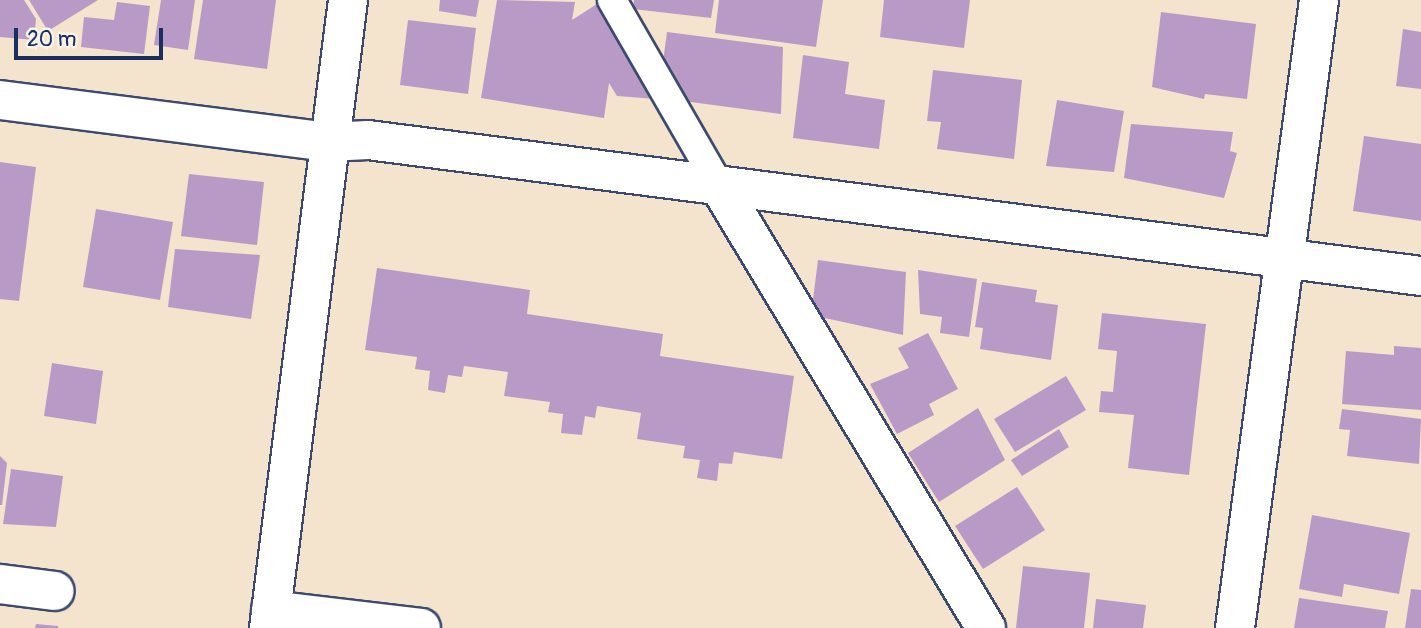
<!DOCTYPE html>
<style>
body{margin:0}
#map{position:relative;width:1421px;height:628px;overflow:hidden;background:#f4e4cd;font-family:Pangolin,sans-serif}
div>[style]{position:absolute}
.building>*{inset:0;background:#b99ac6}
.roads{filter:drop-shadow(2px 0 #3c4a6f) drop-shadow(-2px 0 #3c4a6f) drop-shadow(0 2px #3c4a6f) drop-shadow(0 -2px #3c4a6f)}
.service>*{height:28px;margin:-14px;padding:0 14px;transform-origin:14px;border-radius:14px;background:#fff}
.minor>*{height:38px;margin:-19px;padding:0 19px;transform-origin:19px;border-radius:19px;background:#fff}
span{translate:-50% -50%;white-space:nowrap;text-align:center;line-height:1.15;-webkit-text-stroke:7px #f7f3e8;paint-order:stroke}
.scale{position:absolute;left:14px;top:28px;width:149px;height:32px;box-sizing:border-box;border:4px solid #1b2f5e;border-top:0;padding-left:9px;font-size:21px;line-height:24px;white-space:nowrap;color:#1b2f5e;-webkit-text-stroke:5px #f7f3e8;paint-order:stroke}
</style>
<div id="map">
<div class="building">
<div style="clip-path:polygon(0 0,24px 0,36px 19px,34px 40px,0 37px)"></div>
<div style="clip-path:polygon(29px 0,98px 0,48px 31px)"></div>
<div style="clip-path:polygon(161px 0,195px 0,188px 50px,154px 45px)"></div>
<div style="clip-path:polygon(203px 0,276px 0,267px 69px,194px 59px)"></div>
<div style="clip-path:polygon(440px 0,479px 0,476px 17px,439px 11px)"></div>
<div style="clip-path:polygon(497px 0,575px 2px,572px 20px,597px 4px,656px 99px,617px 96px,609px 83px,604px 118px,481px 98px)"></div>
<div style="clip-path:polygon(634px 0,714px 0,711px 18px,633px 9px)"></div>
<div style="clip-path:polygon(719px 0,823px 0,816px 47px,715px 33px)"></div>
<div style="clip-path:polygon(884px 0,970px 0,964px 48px,880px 37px)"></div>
<div style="clip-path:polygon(117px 2px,150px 6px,144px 54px,81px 47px,84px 17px,114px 20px)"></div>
<div style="clip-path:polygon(1161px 12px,1256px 24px,1247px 99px,1205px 94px,1204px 99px,1152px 87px)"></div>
<div style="clip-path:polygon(408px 20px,476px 28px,468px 94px,400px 85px)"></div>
<div style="clip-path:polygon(1403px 29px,1421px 32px,1421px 89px,1396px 86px)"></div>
<div style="clip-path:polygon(667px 32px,783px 47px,781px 114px,683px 101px,662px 69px)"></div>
<div style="clip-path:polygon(803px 55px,849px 62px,845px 94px,885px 100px,879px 149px,793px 138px)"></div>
<div style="clip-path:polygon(933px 70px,1022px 80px,1014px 159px,937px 149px,941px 122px,927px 121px)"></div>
<div style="clip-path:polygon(1057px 100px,1124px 111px,1114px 172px,1046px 166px)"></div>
<div style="clip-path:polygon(1131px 124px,1233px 132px,1230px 151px,1237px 153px,1224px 198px,1124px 178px)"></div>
<div style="clip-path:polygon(1364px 136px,1421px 144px,1421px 221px,1353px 211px)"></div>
<div style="clip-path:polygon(0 162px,36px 167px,19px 301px,0 299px)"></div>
<div style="clip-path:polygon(189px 174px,264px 182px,257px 245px,181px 236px)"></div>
<div style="clip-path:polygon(96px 209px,173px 222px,160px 300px,83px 287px)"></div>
<div style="clip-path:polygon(175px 249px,260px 255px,251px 319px,168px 307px)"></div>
<div style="clip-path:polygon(818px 260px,906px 272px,903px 335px,811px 315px)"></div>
<div style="clip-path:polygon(377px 268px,530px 290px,527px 314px,663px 334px,660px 356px,794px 376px,782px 459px,734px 452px,732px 464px,719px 463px,717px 481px,697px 478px,700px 460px,683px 458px,685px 446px,637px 439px,641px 413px,597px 406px,595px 418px,585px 416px,582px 435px,561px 433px,563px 414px,548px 412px,550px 402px,504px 396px,508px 372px,464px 366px,462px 377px,448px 375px,445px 393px,428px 390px,430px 371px,415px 369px,417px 357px,365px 350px)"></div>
<div style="clip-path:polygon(918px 270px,977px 279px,969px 337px,940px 333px,942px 317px,920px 314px)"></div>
<div style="clip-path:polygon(982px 282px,1037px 290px,1035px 302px,1058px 305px,1051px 360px,980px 349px,983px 328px,975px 327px)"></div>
<div style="clip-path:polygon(1102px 313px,1206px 324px,1189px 475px,1128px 468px,1134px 415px,1099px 412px,1101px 391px,1113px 392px,1117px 351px,1098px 349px)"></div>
<div style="clip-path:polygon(928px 333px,958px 389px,929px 404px,934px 415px,897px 434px,870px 384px,909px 368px,898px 348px)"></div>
<div style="clip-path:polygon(1394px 346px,1421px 348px,1421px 410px,1342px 404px,1346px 351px,1394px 355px)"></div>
<div style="clip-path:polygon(52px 363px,103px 371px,96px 424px,44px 416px)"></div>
<div style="clip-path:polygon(1066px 376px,1086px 410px,1015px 452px,994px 419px)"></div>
<div style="clip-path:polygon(978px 408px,1005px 460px,939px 502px,908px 453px)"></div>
<div style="clip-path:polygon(1342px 409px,1421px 419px,1419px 464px,1347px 456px,1350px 430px,1339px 429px)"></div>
<div style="clip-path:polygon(1059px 429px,1069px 447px,1022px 476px,1011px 460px)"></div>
<div style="clip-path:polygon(0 456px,7px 463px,2px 505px,0 505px)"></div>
<div style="clip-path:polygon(11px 469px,63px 476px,56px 527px,3px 524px)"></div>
<div style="clip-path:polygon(1017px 487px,1045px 530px,983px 569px,955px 526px)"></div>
<div style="clip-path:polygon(1312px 515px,1410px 533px,1399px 594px,1344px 584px,1342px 597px,1299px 589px)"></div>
<div style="clip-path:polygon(1023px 566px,1090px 573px,1084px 628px,1016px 628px)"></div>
<div style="clip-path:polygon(1411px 589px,1421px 590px,1421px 628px,1405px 628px)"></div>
<div style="clip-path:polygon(1299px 598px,1388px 611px,1385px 628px,1294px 628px)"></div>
<div style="clip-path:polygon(1096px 599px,1146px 605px,1143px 628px,1093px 628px)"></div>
<div style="clip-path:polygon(36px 624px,58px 626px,58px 628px,35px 628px)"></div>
</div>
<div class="roads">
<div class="service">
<div style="left:612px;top:0;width:216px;rotate:60deg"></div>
</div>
<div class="minor">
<div style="left:0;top:100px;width:332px;rotate:7.3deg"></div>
<div style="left:329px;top:142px;width:39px;rotate:-3deg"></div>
<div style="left:368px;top:140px;width:1062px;rotate:7.36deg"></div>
<div style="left:720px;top:187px;width:515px;rotate:58.9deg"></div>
<div style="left:0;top:584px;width:55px;rotate:7.3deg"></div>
<div style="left:271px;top:610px;width:151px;rotate:6.8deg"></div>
<div style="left:269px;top:628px;width:633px;rotate:-82.83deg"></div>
<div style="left:1235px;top:628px;width:634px;rotate:-82.38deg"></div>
</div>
</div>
<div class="scale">20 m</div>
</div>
